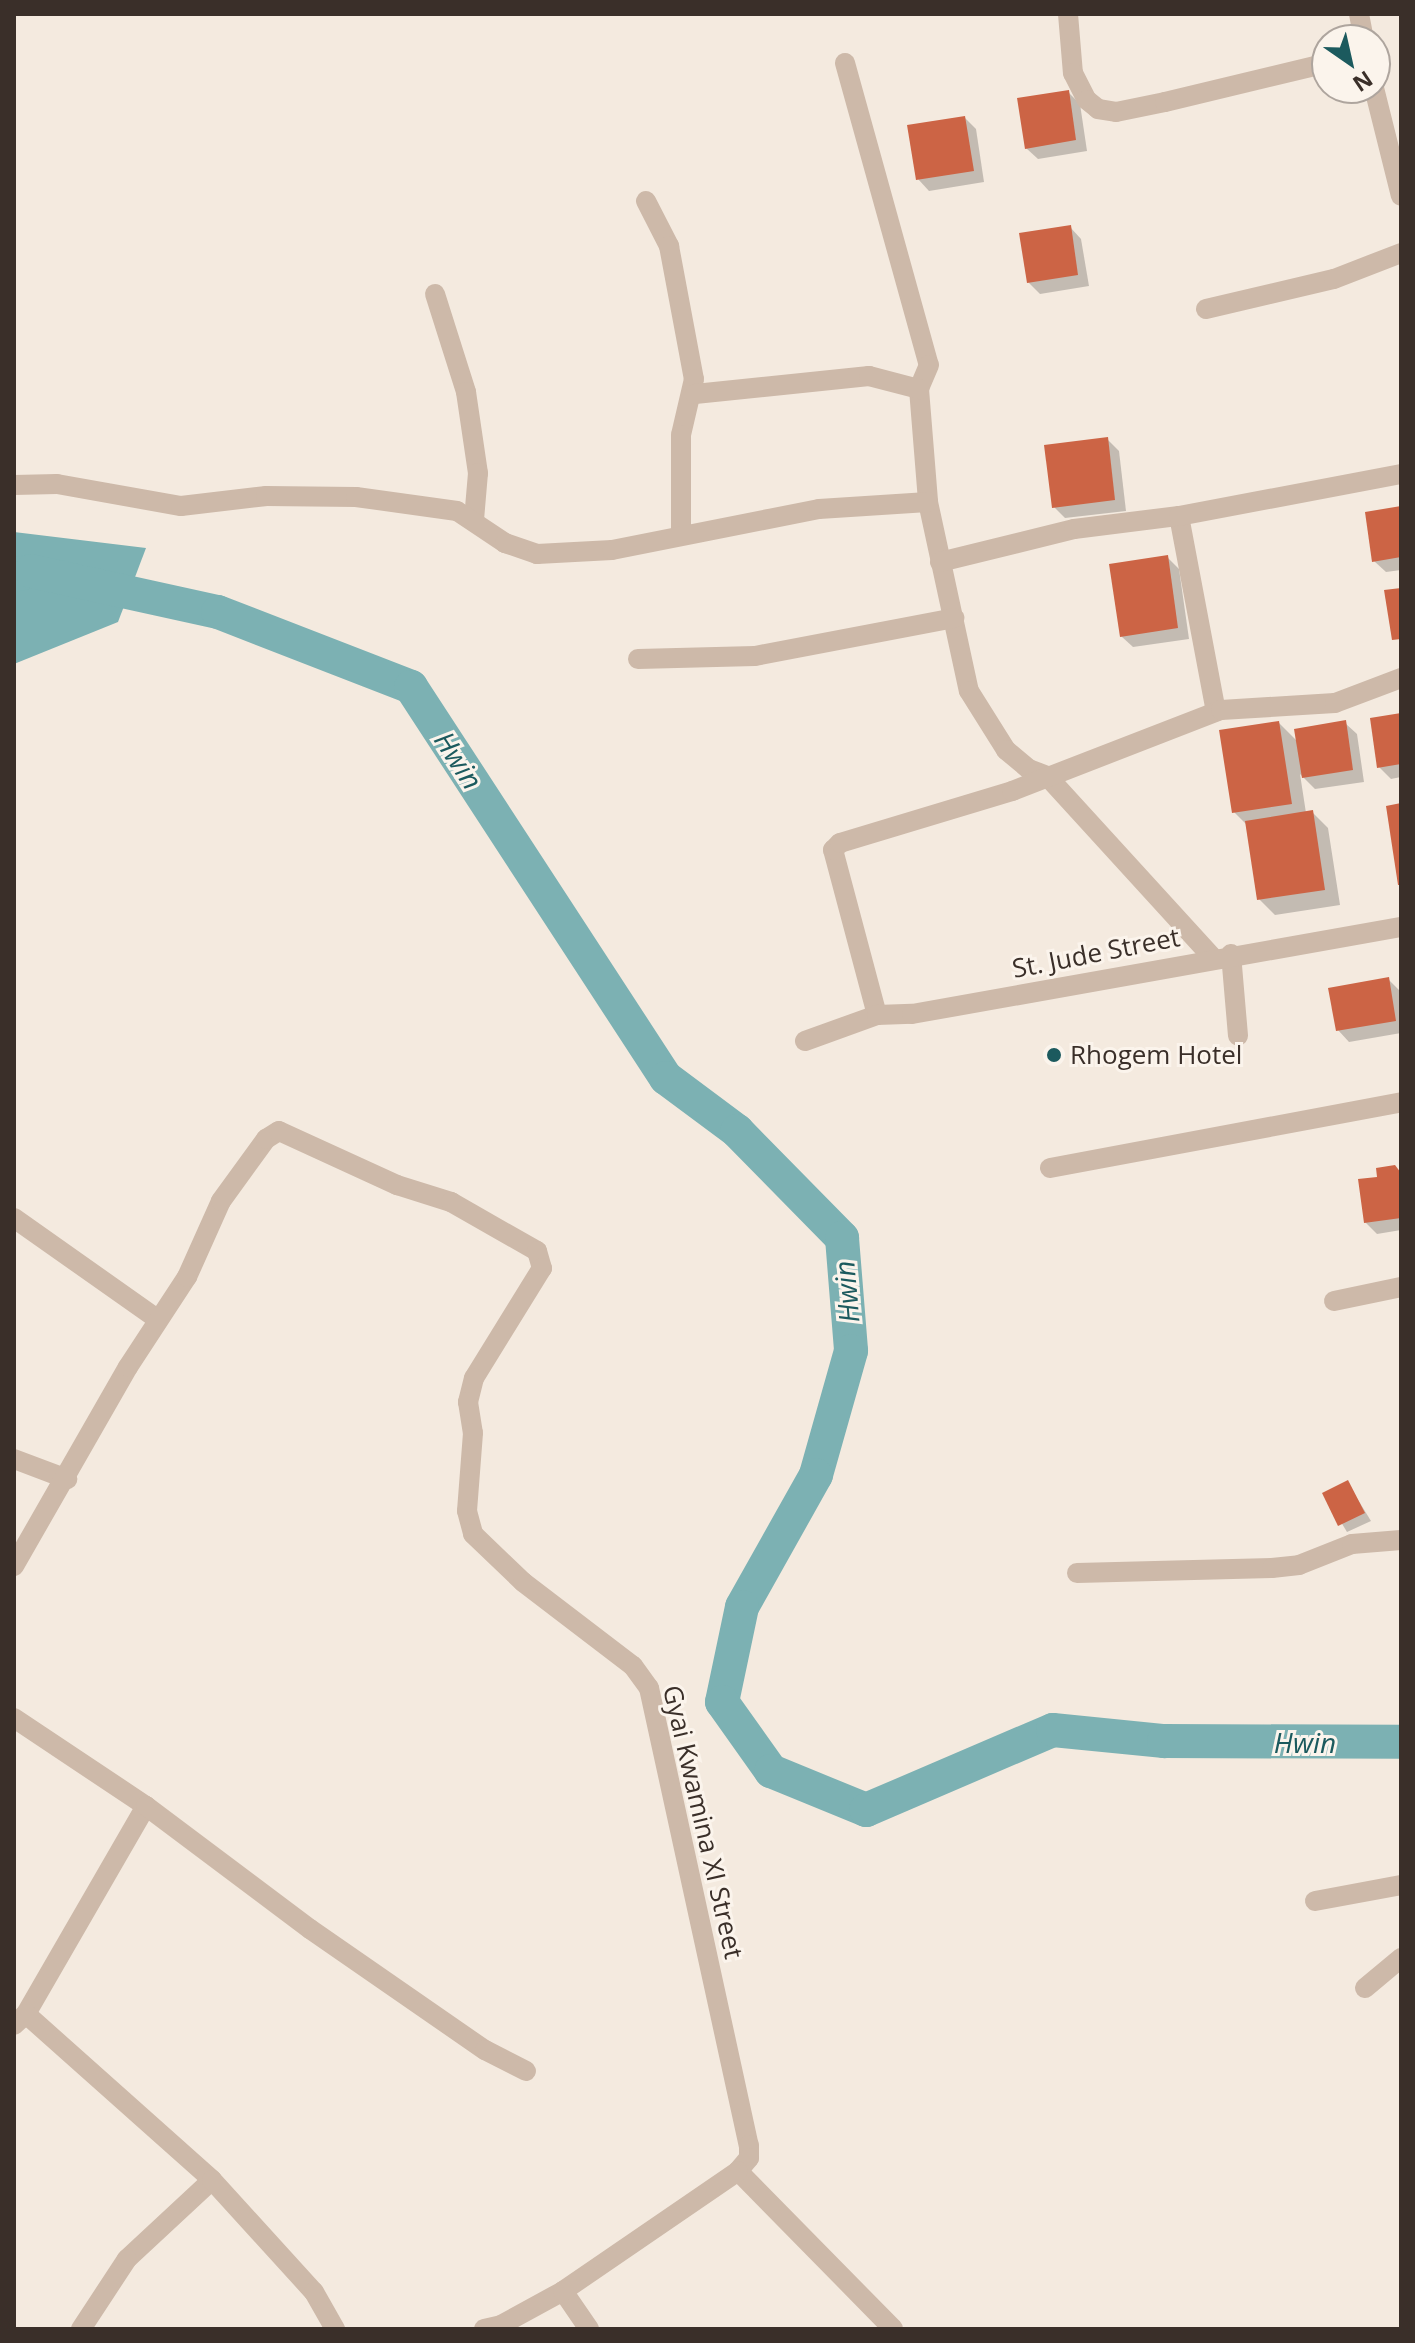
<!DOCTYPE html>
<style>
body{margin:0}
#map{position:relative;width:1415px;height:2343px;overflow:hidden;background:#f4eadf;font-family:"Open Sans",sans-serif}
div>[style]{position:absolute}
.water>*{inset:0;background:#7cb1b3}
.shadow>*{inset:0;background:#0003}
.river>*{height:34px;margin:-17px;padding:0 17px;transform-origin:17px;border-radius:17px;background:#7cb1b3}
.building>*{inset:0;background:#cc6445}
.minor>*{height:20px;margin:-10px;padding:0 10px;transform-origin:10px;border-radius:10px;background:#cdb9a9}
.dots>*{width:22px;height:22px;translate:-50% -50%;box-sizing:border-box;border:4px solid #fbf4ec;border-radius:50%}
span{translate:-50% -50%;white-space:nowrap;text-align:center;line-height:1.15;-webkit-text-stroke:6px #fbf4ec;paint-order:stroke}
.street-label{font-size:26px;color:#3a2f29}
.poi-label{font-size:26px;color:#3a2f29}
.left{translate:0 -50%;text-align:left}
.water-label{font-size:28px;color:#1c5a5e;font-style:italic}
.frame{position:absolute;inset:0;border:16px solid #3a2f29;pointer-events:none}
.north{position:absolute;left:1311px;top:24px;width:80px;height:80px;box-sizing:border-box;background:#fbf4ec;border:2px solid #aea59e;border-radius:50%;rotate:146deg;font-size:22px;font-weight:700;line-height:32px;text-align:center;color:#3a2f29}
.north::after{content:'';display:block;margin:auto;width:28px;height:36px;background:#1c5a5e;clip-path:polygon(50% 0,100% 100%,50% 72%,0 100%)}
</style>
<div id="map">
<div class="water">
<div style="clip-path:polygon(14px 532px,146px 548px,118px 622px,14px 664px)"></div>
</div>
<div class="shadow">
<div style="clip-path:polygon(1068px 92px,1080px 104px,1087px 151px,1038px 159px,1026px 148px)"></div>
<div style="clip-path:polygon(965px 118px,976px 129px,984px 182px,929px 191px,918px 179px)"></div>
<div style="clip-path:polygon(1070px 227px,1081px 239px,1089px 286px,1040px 294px,1028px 282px)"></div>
<div style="clip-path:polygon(1107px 439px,1119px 451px,1126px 511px,1065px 518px,1054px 507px)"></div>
<div style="clip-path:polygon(1401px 508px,1401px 570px,1386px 572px,1374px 561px)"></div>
<div style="clip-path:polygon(1167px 557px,1179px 569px,1189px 639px,1133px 647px,1121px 636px)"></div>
<div style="clip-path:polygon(1401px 715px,1401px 777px,1391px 779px,1379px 767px)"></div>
<div style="clip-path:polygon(1279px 723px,1298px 742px,1345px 723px,1357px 734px,1364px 782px,1315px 789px,1300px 774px,1306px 813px,1312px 812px,1328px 828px,1340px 905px,1275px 915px,1259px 899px,1248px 826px,1234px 812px)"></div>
<div style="clip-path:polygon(1388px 979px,1401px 992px,1401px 980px,1401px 1033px,1349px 1042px,1338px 1030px)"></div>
<div style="clip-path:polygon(1401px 1174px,1401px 1230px,1377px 1234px,1365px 1222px)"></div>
<div style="clip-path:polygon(1347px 1482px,1371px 1521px,1347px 1532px,1324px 1494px)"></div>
</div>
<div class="river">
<div style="left:14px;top:575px;width:17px;rotate:-13deg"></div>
<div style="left:31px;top:571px;width:191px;rotate:12.4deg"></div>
<div style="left:218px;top:612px;width:207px;rotate:21.2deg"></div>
<div style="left:411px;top:687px;width:467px;rotate:56.9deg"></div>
<div style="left:666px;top:1078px;width:89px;rotate:36.7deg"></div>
<div style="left:737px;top:1131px;width:150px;rotate:45.5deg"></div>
<div style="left:842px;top:1238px;width:113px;rotate:85.4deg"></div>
<div style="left:851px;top:1351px;width:129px;rotate:105.8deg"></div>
<div style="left:816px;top:1475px;width:151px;rotate:119.3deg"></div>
<div style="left:742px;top:1607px;width:97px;rotate:101.9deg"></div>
<div style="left:722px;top:1702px;width:85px;rotate:54.6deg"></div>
<div style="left:771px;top:1771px;width:103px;rotate:22.3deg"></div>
<div style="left:866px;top:1810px;width:203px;rotate:-23.2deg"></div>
<div style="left:1053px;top:1730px;width:112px;rotate:5.7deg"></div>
<div style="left:1164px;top:1741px;width:237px;rotate:0.2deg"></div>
</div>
<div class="building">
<div style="clip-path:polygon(1069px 90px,1076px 140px,1025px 149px,1017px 98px)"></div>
<div style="clip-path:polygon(965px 116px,974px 171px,916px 180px,907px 125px)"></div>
<div style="clip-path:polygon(1071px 225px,1078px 275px,1027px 283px,1019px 233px)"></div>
<div style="clip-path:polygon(1108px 437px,1115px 500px,1052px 508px,1044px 445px)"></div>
<div style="clip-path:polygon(1401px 506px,1401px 557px,1372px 562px,1365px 512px)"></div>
<div style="clip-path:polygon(1168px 555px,1178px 628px,1120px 637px,1109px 564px)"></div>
<div style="clip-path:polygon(1401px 588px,1401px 639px,1392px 640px,1384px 590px)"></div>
<div style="clip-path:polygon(1401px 713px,1401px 764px,1377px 768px,1370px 718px)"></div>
<div style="clip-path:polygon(1346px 720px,1353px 770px,1302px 778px,1294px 729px)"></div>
<div style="clip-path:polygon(1279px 721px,1292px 804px,1232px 813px,1219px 730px)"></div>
<div style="clip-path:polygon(1401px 803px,1401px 885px,1398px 885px,1386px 806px)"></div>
<div style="clip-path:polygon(1313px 810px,1325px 890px,1257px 900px,1245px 821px)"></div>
<div style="clip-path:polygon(1389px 977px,1396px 1021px,1336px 1031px,1328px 988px)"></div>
<div style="clip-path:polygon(1395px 1165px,1401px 1173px,1401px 1218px,1364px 1223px,1358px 1179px,1377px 1177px,1376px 1168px)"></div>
<div style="clip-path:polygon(1348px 1480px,1365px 1513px,1338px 1526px,1322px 1493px)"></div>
</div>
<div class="minor">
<div style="left:1068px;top:14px;width:59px;rotate:85.2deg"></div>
<div style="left:1073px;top:73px;width:30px;rotate:63deg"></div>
<div style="left:1087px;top:100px;width:14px;rotate:39deg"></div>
<div style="left:1098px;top:109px;width:18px;rotate:9deg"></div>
<div style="left:1116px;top:112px;width:50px;rotate:-11.5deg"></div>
<div style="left:1165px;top:102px;width:167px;rotate:-13.5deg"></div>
<div style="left:1359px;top:14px;width:26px;rotate:79deg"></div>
<div style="left:845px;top:63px;width:313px;rotate:74.5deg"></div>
<div style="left:929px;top:365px;width:26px;rotate:113deg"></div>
<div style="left:919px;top:389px;width:113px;rotate:85.4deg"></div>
<div style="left:928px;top:502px;width:193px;rotate:77.8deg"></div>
<div style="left:969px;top:691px;width:70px;rotate:57.9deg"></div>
<div style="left:1006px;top:750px;width:30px;rotate:40deg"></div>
<div style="left:1029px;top:769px;width:19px;rotate:21deg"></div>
<div style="left:1047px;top:776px;width:245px;rotate:47.6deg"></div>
<div style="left:1374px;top:88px;width:111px;rotate:76deg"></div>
<div style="left:646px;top:201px;width:51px;rotate:62.9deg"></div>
<div style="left:669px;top:246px;width:135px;rotate:79.4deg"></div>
<div style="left:694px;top:379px;width:57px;rotate:103.1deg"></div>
<div style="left:681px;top:435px;width:100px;rotate:90deg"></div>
<div style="left:435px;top:294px;width:103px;rotate:72.4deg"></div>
<div style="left:466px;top:392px;width:82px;rotate:81.6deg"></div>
<div style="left:478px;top:473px;width:47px;rotate:94.9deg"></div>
<div style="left:1206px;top:309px;width:131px;rotate:-13.2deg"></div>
<div style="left:1334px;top:279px;width:72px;rotate:-21.2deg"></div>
<div style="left:695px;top:394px;width:175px;rotate:-5.9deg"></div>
<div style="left:869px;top:376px;width:52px;rotate:14.6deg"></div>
<div style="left:14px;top:485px;width:43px;rotate:-1.3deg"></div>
<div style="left:57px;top:484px;width:126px;rotate:10.1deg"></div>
<div style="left:181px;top:506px;width:86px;rotate:-6.7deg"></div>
<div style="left:266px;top:496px;width:90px;rotate:0.6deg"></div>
<div style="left:356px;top:497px;width:102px;rotate:7.9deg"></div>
<div style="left:457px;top:511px;width:58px;rotate:33.7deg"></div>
<div style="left:505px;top:543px;width:34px;rotate:19deg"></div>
<div style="left:537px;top:554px;width:75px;rotate:-3.1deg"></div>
<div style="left:612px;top:550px;width:211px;rotate:-11.2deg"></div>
<div style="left:819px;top:509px;width:109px;rotate:-3.7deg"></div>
<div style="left:1179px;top:516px;width:199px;rotate:79.3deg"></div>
<div style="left:940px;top:562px;width:138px;rotate:-13.8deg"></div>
<div style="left:1074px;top:529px;width:106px;rotate:-7.1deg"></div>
<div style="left:1179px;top:516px;width:226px;rotate:-10.7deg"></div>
<div style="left:638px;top:659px;width:117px;rotate:-1.5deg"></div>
<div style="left:755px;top:656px;width:203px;rotate:-10.8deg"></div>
<div style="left:1231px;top:954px;width:82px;rotate:85.1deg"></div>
<div style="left:877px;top:1015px;width:171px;rotate:-104.9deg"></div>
<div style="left:833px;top:850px;width:10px;rotate:-45deg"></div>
<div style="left:840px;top:843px;width:180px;rotate:-16.8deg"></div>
<div style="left:1012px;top:791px;width:224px;rotate:-21.2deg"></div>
<div style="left:1221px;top:710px;width:114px;rotate:-3.5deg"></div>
<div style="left:1335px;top:703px;width:71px;rotate:-20.7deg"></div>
<div style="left:805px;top:1041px;width:77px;rotate:-19.9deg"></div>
<div style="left:877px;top:1015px;width:35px;rotate:-2deg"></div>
<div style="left:912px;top:1014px;width:497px;rotate:-10.1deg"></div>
<div style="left:1050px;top:1168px;width:357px;rotate:-10.6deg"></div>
<div style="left:14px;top:1218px;width:175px;rotate:35.2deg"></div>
<div style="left:1334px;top:1301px;width:68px;rotate:-11.8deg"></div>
<div style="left:14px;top:1459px;width:57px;rotate:20.7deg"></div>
<div style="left:14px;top:1566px;width:229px;rotate:-60.2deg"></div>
<div style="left:128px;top:1367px;width:108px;rotate:-56.8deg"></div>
<div style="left:187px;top:1277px;width:83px;rotate:-65.9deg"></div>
<div style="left:221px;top:1201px;width:77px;rotate:-54deg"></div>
<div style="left:266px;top:1139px;width:15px;rotate:-32deg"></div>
<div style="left:279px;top:1131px;width:130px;rotate:24.6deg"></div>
<div style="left:397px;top:1185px;width:57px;rotate:17.5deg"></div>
<div style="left:451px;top:1202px;width:99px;rotate:29.7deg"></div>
<div style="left:537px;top:1251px;width:18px;rotate:74deg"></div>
<div style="left:542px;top:1268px;width:129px;rotate:121.7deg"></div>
<div style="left:474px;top:1378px;width:25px;rotate:104deg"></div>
<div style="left:468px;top:1402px;width:31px;rotate:81deg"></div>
<div style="left:473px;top:1433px;width:78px;rotate:94.4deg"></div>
<div style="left:467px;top:1511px;width:24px;rotate:75deg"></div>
<div style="left:473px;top:1534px;width:69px;rotate:43.8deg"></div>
<div style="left:523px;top:1582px;width:138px;rotate:37.4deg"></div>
<div style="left:633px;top:1666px;width:27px;rotate:54deg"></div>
<div style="left:649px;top:1688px;width:468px;rotate:77.7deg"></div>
<div style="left:749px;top:2145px;width:13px;rotate:90deg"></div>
<div style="left:749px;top:2158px;width:17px;rotate:130deg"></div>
<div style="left:738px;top:2171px;width:221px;rotate:45.5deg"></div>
<div style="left:1077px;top:1573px;width:195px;rotate:-1.5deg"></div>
<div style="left:1272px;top:1568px;width:27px;rotate:-6deg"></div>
<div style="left:1299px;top:1565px;width:57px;rotate:-21.6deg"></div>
<div style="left:1352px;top:1544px;width:49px;rotate:-4.7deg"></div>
<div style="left:14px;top:1718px;width:159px;rotate:33.7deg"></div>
<div style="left:146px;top:1806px;width:240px;rotate:120deg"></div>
<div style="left:146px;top:1806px;width:205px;rotate:36.9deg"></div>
<div style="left:310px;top:1929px;width:213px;rotate:34.7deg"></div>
<div style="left:485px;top:2050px;width:46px;rotate:27.1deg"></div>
<div style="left:1315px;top:1901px;width:87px;rotate:-10.5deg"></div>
<div style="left:1365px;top:1988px;width:47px;rotate:-39.8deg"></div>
<div style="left:14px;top:2025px;width:16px;rotate:-43deg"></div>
<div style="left:26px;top:2014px;width:249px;rotate:41.7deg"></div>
<div style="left:212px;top:2180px;width:116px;rotate:137.1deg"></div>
<div style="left:127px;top:2259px;width:84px;rotate:123.3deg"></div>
<div style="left:212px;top:2180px;width:151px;rotate:47.7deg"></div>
<div style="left:314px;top:2292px;width:43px;rotate:60.4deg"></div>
<div style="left:484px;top:2329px;width:17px;rotate:-13deg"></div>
<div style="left:501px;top:2325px;width:71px;rotate:-28.7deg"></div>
<div style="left:589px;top:2329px;width:46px;rotate:-124.4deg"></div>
<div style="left:563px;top:2291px;width:212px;rotate:-34.4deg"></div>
</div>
<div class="dots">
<div style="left:1054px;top:1055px;background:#1c5a5e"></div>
</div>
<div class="street-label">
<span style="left:1096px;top:953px;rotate:-11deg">St. Jude Street</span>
<span style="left:703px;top:1822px;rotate:77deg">Gyai Kwamina XI Street</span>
</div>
<div class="poi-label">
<span class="left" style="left:1070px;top:1055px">Rhogem Hotel</span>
</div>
<div class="water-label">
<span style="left:459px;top:760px;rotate:57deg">Hwin</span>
<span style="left:846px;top:1292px;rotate:-95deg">Hwin</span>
<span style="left:1305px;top:1742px">Hwin</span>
</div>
<div class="frame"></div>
<div class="north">N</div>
</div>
